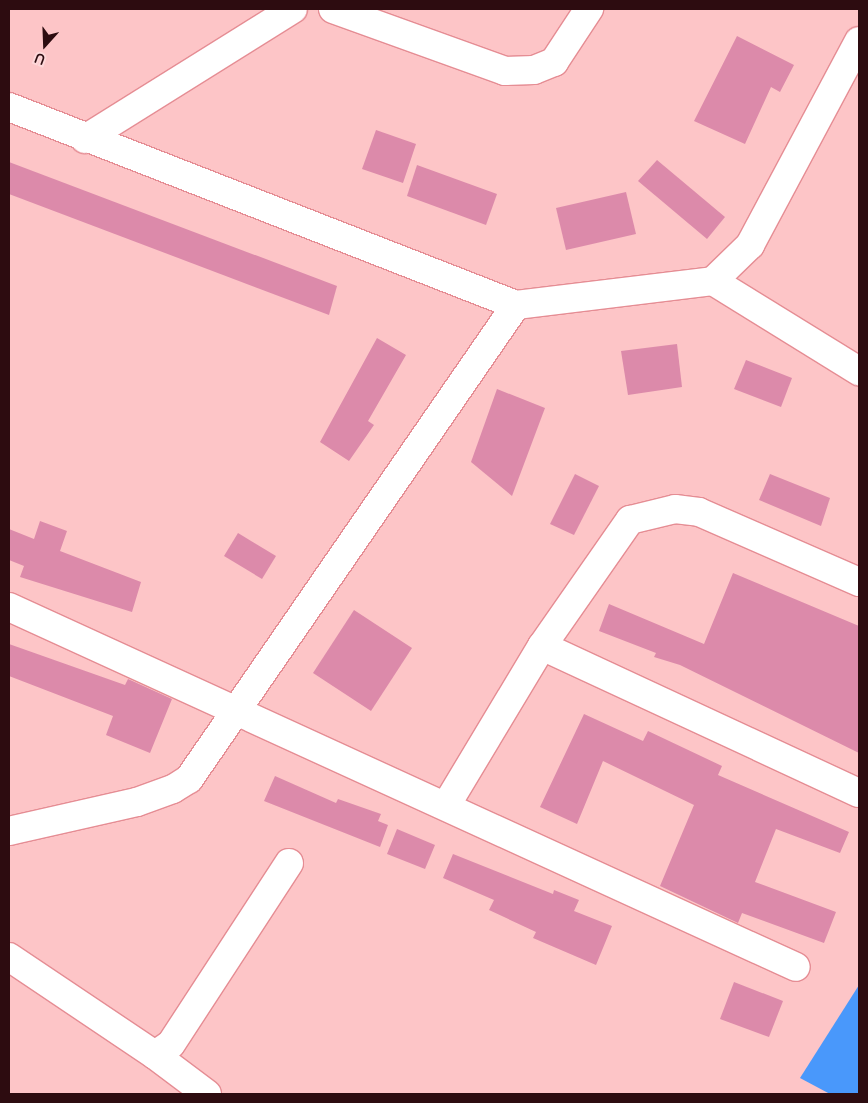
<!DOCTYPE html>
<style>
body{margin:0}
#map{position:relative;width:868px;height:1103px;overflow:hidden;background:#fdc5c7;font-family:Manrope,sans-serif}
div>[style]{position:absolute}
.water>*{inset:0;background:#4998fb}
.building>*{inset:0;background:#dc8aaa}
.roads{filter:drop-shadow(1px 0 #e58d94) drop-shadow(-1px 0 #e58d94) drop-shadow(0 1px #e58d94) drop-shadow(0 -1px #e58d94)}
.minor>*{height:28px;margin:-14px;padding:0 14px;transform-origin:14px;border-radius:14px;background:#fff}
span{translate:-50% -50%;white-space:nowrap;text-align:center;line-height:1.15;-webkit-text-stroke:4px #fed7d9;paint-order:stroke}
.frame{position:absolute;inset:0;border:10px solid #2d0c10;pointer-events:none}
.north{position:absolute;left:20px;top:20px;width:50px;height:50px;-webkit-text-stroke:4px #fed7d9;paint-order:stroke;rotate:200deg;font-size:14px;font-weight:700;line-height:20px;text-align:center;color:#2d0c10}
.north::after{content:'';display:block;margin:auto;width:18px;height:22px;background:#2d0c10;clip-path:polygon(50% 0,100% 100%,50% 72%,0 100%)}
</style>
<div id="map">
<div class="water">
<div style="clip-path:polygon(859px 985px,859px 1094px,830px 1094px,800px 1078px)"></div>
</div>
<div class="building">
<div style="clip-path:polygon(737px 36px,794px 65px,780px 92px,771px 87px,745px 144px,694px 121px)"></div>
<div style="clip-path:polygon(376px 130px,416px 144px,403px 183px,362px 169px)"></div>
<div style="clip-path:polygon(657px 160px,725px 217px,707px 239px,638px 181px)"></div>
<div style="clip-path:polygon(9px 162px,337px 286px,329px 315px,9px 194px)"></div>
<div style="clip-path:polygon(417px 165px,497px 194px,486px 225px,407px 196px)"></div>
<div style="clip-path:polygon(626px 192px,636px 234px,566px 250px,556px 208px)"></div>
<div style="clip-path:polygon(377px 338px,406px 355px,368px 421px,374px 425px,349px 461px,320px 442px)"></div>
<div style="clip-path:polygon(677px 344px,682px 387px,628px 395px,621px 351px)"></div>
<div style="clip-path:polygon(746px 360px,792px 378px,781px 407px,734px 389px)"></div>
<div style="clip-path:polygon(497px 389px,545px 408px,512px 496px,471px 462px)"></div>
<div style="clip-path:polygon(575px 474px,599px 486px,574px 535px,550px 524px)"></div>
<div style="clip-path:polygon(770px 474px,830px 498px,821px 526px,759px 500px)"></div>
<div style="clip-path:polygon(40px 521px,67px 531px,60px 551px,141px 582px,132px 612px,20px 577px,24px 566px,9px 560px,9px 529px,34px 539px)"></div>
<div style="clip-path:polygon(238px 533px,276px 556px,262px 579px,224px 556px)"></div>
<div style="clip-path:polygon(733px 573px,859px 626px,859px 753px,680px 665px,654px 657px,656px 653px,599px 631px,609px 604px,704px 644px)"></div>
<div style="clip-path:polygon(354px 610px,412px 648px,371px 711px,313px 673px)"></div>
<div style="clip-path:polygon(9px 644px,125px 685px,128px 679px,172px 699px,150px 753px,106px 735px,113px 716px,9px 676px)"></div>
<div style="clip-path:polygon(584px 714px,643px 741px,648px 731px,722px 766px,718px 775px,849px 832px,840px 853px,776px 829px,755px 882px,836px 912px,824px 943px,742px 913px,738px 923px,660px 886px,694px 805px,603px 761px,577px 824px,540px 807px)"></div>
<div style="clip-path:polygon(275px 776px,336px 803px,338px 799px,381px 814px,378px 821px,388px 825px,380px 847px,264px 801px)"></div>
<div style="clip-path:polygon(397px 829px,435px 845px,425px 869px,387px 854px)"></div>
<div style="clip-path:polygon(453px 854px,553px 894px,554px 890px,579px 900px,574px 911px,612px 926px,596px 965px,533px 938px,536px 932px,489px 910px,494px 900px,443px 878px)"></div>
<div style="clip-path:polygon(734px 982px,783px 1001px,769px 1037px,720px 1019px)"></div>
</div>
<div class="roads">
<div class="minor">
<div style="left:333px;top:9px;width:183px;rotate:19.8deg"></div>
<div style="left:505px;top:71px;width:29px;rotate:-2deg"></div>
<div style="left:534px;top:70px;width:22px;rotate:-22deg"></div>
<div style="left:554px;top:62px;width:64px;rotate:-56.6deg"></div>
<div style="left:9px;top:107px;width:544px;rotate:21.33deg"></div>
<div style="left:85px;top:139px;width:245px;rotate:-32deg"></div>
<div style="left:713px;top:281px;width:172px;rotate:31.7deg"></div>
<div style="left:9px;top:607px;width:865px;rotate:24.58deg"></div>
<div style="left:542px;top:646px;width:349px;rotate:24.9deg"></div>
<div style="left:447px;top:804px;width:184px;rotate:-59deg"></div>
<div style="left:542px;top:646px;width:154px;rotate:-55.1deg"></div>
<div style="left:630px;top:520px;width:46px;rotate:-13.7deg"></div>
<div style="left:675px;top:509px;width:24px;rotate:7deg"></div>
<div style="left:699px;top:512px;width:175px;rotate:23.6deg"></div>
<div style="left:9px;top:831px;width:131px;rotate:-12.8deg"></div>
<div style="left:137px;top:802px;width:38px;rotate:-20deg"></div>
<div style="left:173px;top:789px;width:19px;rotate:-32deg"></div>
<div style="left:189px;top:779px;width:576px;rotate:-55.4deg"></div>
<div style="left:516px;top:305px;width:198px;rotate:-6.9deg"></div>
<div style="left:713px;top:281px;width:52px;rotate:-44.2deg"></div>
<div style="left:750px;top:245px;width:231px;rotate:-61.9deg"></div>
<div style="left:9px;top:957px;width:176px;rotate:33.9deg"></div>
<div style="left:155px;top:1055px;width:19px;rotate:-35deg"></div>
<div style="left:171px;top:1044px;width:216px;rotate:-56.9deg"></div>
<div style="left:155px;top:1055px;width:65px;rotate:36.9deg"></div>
</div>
</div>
<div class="frame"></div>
<div class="north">U</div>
</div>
